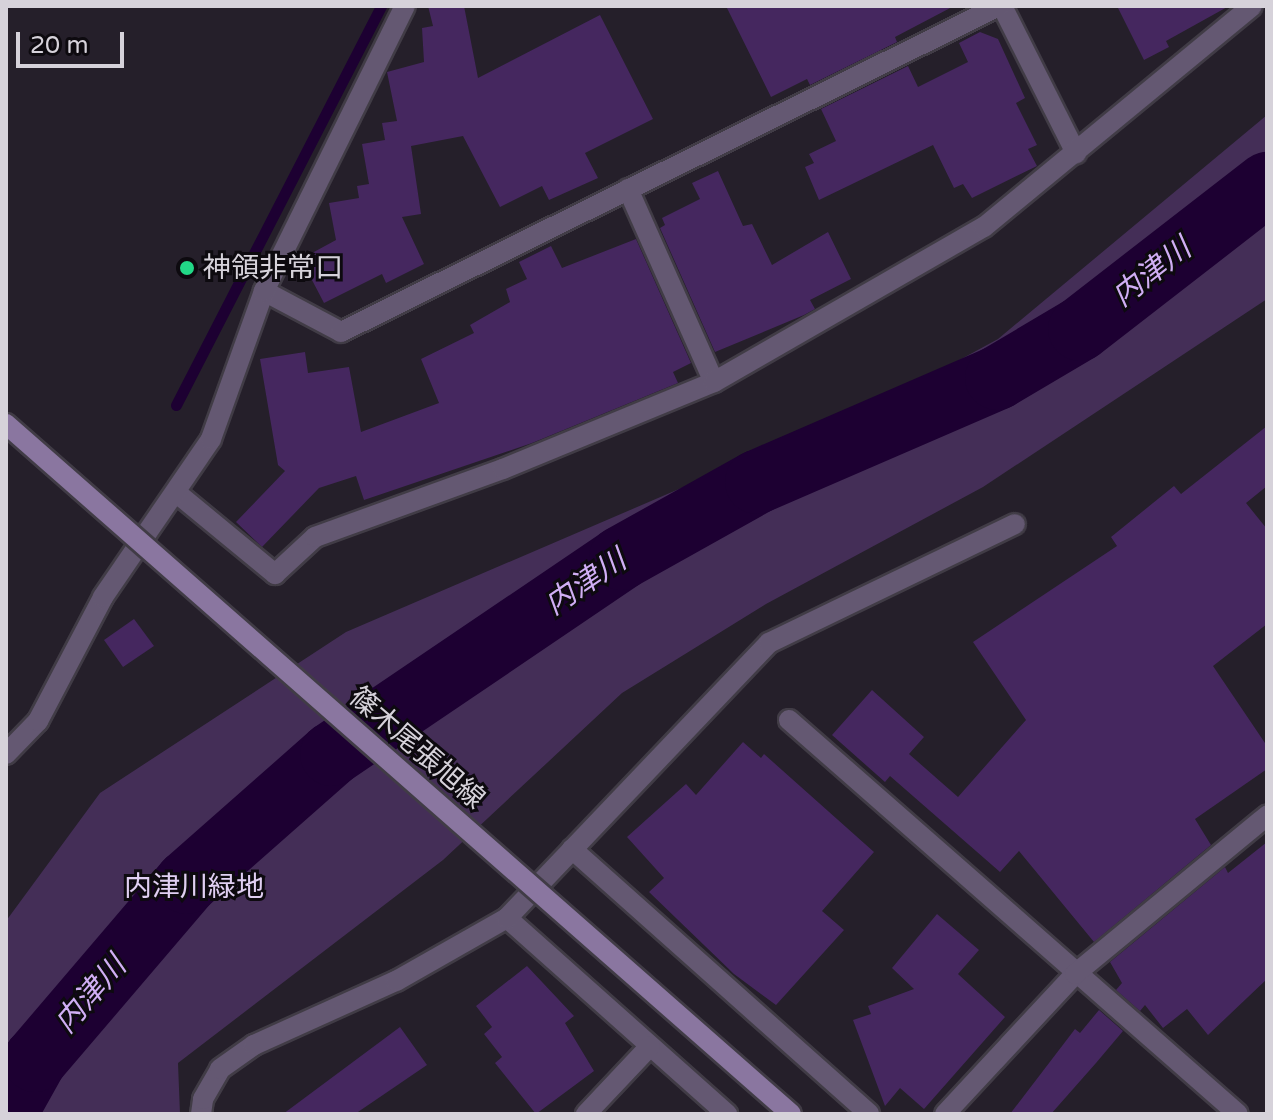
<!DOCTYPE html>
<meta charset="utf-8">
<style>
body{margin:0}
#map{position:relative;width:1273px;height:1120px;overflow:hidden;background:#251f2a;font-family:"Varela Round","Noto Sans JP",sans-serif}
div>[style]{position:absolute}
.green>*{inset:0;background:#442e57}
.stream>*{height:11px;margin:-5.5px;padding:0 5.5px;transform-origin:5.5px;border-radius:5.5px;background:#1d0032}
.river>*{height:64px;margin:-32px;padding:0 32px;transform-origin:32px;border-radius:32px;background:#1d0032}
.building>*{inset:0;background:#45275f}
.roads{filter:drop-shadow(2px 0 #413c46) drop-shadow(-2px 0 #413c46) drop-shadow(0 2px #413c46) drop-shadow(0 -2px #413c46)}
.minor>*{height:20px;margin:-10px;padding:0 10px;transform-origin:10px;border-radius:10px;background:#645872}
.bridges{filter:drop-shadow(2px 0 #413c46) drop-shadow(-2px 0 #413c46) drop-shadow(0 2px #413c46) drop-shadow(0 -2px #413c46)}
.secondary-bridge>*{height:20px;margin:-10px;padding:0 10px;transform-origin:10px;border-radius:10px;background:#8a76a0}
.dots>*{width:22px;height:22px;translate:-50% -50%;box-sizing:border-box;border:4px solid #0d0a0f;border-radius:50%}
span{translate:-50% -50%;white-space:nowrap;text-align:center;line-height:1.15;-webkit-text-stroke:6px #0d0a0f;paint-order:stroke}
.poi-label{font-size:28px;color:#d6d2da}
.left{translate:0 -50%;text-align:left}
.street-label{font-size:28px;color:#d6d2da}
.park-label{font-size:28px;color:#e0cff2}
.water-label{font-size:30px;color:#d0aef4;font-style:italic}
.frame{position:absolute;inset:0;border:8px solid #d6d2da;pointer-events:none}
.scale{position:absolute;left:16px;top:32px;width:108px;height:36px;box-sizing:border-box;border:4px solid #d6d2da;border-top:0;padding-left:10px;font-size:24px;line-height:28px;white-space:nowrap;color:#d6d2da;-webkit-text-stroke:6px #0d0a0f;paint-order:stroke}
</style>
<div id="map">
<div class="green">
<div style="clip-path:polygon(1267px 115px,1267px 299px,983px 487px,766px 604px,622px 693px,443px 860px,178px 1063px,180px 1114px,6px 1114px,6px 921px,100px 793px,346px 632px,884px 401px,998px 339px)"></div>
</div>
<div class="stream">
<div style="left:176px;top:405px;width:449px;rotate:-62.8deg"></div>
</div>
<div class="river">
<div style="left:6px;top:1112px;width:60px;rotate:-60.9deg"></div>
<div style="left:35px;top:1060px;width:234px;rotate:-49.5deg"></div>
<div style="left:187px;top:882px;width:193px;rotate:-41.4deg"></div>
<div style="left:332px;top:754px;width:349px;rotate:-34.1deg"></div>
<div style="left:621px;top:558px;width:156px;rotate:-29.2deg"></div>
<div style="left:757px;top:482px;width:262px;rotate:-23.4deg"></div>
<div style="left:997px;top:378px;width:96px;rotate:-30.6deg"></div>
<div style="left:1080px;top:329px;width:237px;rotate:-37.8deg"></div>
</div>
<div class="building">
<div style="clip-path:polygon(428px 6px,464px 6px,478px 78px,600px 15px,653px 119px,585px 153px,598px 178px,549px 200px,542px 186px,500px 207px,463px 136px,411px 146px,421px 214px,402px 217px,424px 264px,386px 283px,382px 274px,324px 303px,301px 259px,336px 240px,329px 203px,359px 198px,357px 186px,369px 184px,362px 144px,385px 140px,382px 123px,397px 121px,387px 72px,424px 62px,422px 28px,433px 26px)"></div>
<div style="clip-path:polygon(726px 6px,954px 6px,895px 37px,897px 42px,810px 85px,807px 79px,771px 97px)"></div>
<div style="clip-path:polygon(1117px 6px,1229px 6px,1166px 41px,1169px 47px,1144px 60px)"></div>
<div style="clip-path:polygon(980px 32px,998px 39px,1025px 98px,1016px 103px,1037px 145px,1028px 149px,1037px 166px,972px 198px,963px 184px,954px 188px,933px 145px,819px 200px,805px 167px,814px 163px,809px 154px,836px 141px,821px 109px,908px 66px,918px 87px,968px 62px,959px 43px)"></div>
<div style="clip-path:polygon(718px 171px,743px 226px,752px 224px,772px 265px,828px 232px,851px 279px,810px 300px,815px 309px,804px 315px,715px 352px,660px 228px,665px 225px,662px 218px,700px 199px,692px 183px)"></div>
<div style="clip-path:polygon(636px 239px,691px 363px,673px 372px,678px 383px,532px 443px,364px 500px,356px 476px,319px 488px,262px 547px,236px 522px,285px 471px,278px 465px,260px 359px,305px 352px,308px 373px,349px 367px,361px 432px,439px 403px,421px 359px,474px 333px,470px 325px,510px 302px,506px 289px,527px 279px,519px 262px,551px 246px,562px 268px)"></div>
<div style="clip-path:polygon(1267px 426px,1267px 486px,1246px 503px,1267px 529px,1267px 624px,1213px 666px,1267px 746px,1267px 769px,1195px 819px,1211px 845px,1094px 942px,1019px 851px,1000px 872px,890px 776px,885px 782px,832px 735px,872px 690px,924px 737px,909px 754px,958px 797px,1026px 720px,973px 642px,1117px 546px,1111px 537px,1174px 486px,1181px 494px)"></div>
<div style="clip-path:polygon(134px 619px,154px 646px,123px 667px,104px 640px)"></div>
<div style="clip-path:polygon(743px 742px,761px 758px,764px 754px,874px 852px,822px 911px,844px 930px,776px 1005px,734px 974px,649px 892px,664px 878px,627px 837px,686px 784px,696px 795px)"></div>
<div style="clip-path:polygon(1267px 842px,1267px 979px,1208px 1035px,1187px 1009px,1163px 1028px,1145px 1005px,1140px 1011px,1116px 990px,1122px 983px,1110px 962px,1225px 867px,1228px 873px)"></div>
<div style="clip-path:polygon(937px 914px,979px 950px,958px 974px,1005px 1017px,924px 1109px,900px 1088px,885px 1106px,853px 1020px,871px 1014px,868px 1006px,914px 989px,892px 968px)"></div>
<div style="clip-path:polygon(527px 966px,574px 1016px,565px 1023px,594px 1071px,536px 1114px,495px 1063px,502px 1057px,484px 1034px,492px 1027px,476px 1006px)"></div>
<div style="clip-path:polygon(1099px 1010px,1123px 1031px,1096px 1063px,1051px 1114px,1010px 1114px,1075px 1029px,1080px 1033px)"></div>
<div style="clip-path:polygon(400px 1027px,427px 1065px,355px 1114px,283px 1114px)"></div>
</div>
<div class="roads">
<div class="minor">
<div style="left:1002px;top:6px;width:165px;rotate:63.3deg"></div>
<div style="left:628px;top:189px;width:211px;rotate:66deg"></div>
<div style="left:264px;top:291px;width:87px;rotate:28deg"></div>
<div style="left:341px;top:332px;width:734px;rotate:-26.36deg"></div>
<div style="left:178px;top:494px;width:126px;rotate:39.5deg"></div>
<div style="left:275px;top:574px;width:54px;rotate:-42.8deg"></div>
<div style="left:315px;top:537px;width:200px;rotate:-19.9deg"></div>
<div style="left:503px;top:469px;width:228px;rotate:-22.4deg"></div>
<div style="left:714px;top:382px;width:311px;rotate:-29.9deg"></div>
<div style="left:984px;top:227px;width:347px;rotate:-39.5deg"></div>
<div style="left:789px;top:720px;width:597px;rotate:41.27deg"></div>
<div style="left:6px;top:754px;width:46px;rotate:-45.9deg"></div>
<div style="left:38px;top:721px;width:140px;rotate:-62.3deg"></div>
<div style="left:103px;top:597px;width:191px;rotate:-55.6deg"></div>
<div style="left:211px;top:439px;width:157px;rotate:-70.3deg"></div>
<div style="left:264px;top:291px;width:318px;rotate:-63.7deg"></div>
<div style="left:572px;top:849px;width:398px;rotate:41.7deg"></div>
<div style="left:507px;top:918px;width:295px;rotate:41.7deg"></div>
<div style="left:201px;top:1114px;width:15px;rotate:-82deg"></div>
<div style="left:203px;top:1099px;width:34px;rotate:-60deg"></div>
<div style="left:220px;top:1069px;width:42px;rotate:-35.2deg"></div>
<div style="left:254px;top:1045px;width:156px;rotate:-24.3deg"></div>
<div style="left:396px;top:981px;width:128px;rotate:-29.6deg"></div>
<div style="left:507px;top:918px;width:380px;rotate:-46.4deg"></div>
<div style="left:769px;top:643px;width:273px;rotate:-25.8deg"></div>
<div style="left:586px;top:1114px;width:93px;rotate:-46.7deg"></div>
<div style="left:945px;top:1114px;width:191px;rotate:-47.1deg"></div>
<div style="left:1075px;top:974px;width:249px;rotate:-39.5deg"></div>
</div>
</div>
<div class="bridges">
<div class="secondary-bridge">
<div style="left:6px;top:424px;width:1045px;rotate:41.31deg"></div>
</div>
</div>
<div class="dots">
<div style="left:187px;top:268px;background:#22d887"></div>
</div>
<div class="poi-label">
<span class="left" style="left:203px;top:268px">神領非常口</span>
</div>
<div class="street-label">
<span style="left:417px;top:748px;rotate:41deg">篠木尾張旭線</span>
</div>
<div class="park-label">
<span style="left:194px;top:887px">内津川緑地</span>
</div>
<div class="water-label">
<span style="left:1152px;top:273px;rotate:-38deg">内津川</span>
<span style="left:586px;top:583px;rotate:-34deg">内津川</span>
<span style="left:91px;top:995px;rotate:-49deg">内津川</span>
</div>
<div class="frame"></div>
<div class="scale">20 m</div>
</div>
